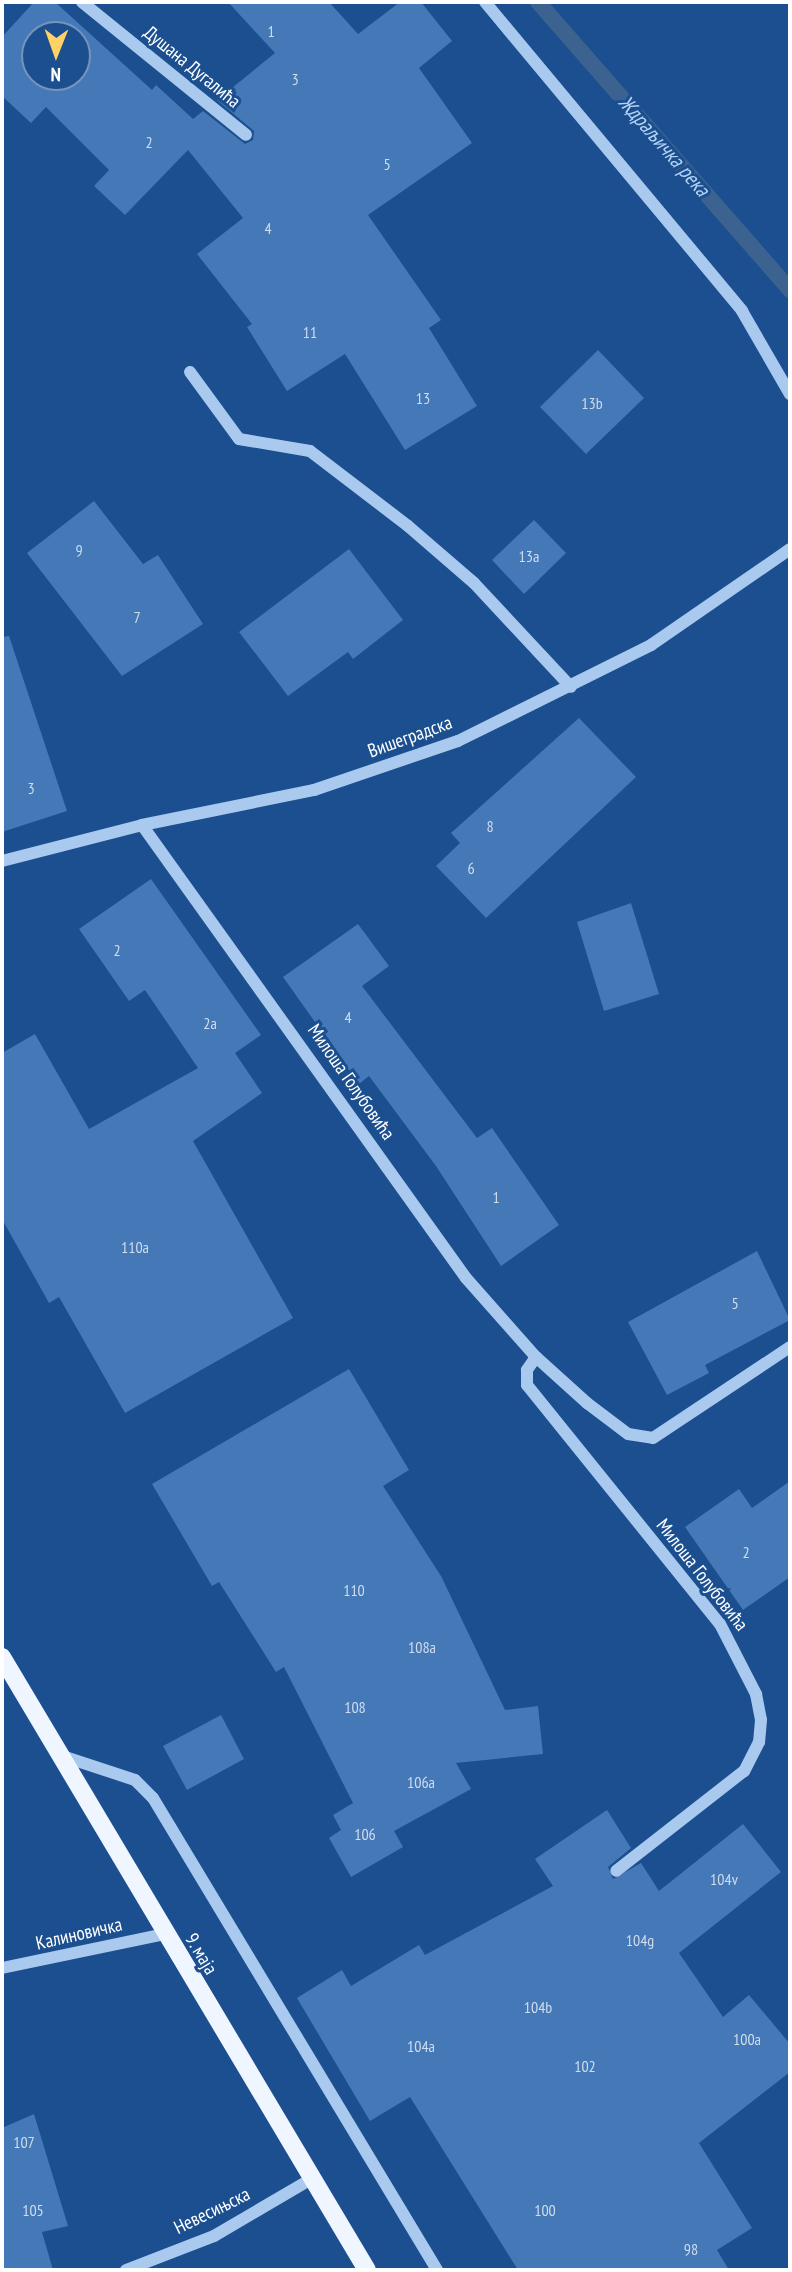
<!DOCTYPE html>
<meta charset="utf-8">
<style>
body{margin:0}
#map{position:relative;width:792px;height:2272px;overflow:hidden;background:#1b4f8f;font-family:"PT Sans Narrow",sans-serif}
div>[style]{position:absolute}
.stream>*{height:16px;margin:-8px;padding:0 8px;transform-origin:8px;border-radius:8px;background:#3c6290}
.building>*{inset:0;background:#4478b7}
.minor>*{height:12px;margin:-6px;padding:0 6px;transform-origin:6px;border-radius:6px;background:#a9c9ee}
.major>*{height:18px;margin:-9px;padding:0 9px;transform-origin:9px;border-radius:9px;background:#f0f6ff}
span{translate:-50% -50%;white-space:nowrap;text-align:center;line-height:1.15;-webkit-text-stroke:6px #1b4f8f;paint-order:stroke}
.number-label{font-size:16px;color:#d0dded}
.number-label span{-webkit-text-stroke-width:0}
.street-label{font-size:19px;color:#fff}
.water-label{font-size:21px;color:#b5d3f5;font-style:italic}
.frame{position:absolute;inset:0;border:4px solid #fff;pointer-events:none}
.north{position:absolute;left:21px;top:21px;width:70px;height:70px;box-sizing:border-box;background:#1b4f8f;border:2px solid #7695bc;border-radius:50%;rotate:181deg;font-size:19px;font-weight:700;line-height:28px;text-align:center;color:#fff}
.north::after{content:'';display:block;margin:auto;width:24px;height:32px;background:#ffd166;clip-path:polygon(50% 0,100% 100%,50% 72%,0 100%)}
</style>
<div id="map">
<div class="stream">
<div style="left:538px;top:2px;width:383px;rotate:48.8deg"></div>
</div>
<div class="building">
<div style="clip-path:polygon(evenodd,34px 2px,55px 2px,152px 90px,156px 85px,193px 119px,203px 111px,245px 144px,253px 140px,254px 131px,217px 100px,275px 53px,228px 2px,329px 2px,358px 34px,400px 2px,421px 2px,452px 41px,419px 68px,472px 143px,368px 215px,441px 320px,429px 328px,477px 406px,405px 450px,345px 354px,287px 391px,247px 327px,252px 324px,197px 254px,243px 218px,188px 150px,125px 215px,94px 186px,109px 170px,46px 107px,31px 123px,2px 96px,2px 37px,34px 2px,35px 35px,77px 35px,77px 77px,35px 77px,35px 35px)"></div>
<div style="clip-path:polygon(598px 350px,644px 398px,586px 454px,540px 407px)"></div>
<div style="clip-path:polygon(94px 501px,143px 564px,158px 555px,203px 624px,122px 676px,27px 553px)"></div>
<div style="clip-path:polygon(534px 520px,566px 553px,524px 594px,492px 560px)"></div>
<div style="clip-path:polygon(349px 549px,403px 620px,353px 659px,348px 652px,288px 696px,239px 632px)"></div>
<div style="clip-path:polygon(9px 636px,67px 811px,2px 832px,2px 637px)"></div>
<div style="clip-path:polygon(579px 718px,636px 777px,486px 918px,436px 866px,460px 843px,451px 833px)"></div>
<div style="clip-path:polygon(151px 879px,261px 1035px,235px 1053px,262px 1093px,193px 1141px,293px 1318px,125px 1413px,59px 1297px,49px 1303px,2px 1219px,2px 1053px,35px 1034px,89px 1129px,198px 1068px,145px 990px,129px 1001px,79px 929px)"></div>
<div style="clip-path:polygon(631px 903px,659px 994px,604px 1011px,577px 922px)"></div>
<div style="clip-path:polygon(358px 924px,389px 966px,362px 986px,477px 1138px,492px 1128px,559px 1225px,501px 1266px,436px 1166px,369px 1076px,359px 1084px,283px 977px)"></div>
<div style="clip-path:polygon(757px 1251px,790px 1320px,705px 1365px,709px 1373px,667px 1395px,628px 1322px)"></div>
<div style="clip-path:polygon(349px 1369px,409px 1470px,383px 1486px,441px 1576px,505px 1710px,538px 1706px,543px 1754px,456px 1763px,471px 1789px,394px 1831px,403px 1847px,351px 1877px,329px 1838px,341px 1830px,333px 1815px,353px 1803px,284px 1667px,276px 1672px,219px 1582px,212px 1586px,152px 1484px)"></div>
<div style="clip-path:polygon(790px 1481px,790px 1577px,743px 1610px,685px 1527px,739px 1489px,752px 1508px)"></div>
<div style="clip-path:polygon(221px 1715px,244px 1759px,187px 1790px,163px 1746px)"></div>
<div style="clip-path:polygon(607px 1810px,631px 1848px,608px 1867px,613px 1879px,641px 1863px,659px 1891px,743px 1824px,781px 1872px,679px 1953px,723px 2017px,749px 1995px,790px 2044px,790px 2072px,699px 2143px,752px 2228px,717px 2250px,729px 2270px,518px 2270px,410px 2097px,370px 2121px,297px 1998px,342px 1970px,351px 1986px,419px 1945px,425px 1955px,553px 1886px,535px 1859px)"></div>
<div style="clip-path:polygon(34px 2114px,68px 2226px,42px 2232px,53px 2270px,2px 2270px,2px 2128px)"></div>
</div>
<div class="minor">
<div style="left:82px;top:2px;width:211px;rotate:39deg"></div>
<div style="left:485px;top:2px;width:402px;rotate:50.2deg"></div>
<div style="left:742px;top:311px;width:96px;rotate:60deg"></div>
<div style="left:190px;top:372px;width:83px;rotate:53.8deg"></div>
<div style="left:239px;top:439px;width:72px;rotate:9.6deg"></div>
<div style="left:310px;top:451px;width:123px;rotate:37.4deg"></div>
<div style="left:408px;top:526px;width:87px;rotate:40.8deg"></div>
<div style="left:474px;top:583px;width:142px;rotate:47deg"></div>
<div style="left:142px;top:825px;width:557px;rotate:54.43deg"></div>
<div style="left:466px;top:1278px;width:106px;rotate:48.5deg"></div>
<div style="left:536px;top:1357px;width:69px;rotate:42deg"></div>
<div style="left:587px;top:1403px;width:51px;rotate:37.1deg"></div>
<div style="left:628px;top:1434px;width:25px;rotate:9deg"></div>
<div style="left:653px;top:1438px;width:164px;rotate:-33.6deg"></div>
<div style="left:2px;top:861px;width:145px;rotate:-14.4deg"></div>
<div style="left:142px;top:825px;width:176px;rotate:-11.5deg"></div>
<div style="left:314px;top:790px;width:152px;rotate:-18.8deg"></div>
<div style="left:458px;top:741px;width:216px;rotate:-26.4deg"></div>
<div style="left:651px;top:645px;width:169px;rotate:-34.6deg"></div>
<div style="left:536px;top:1357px;width:16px;rotate:125deg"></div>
<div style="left:527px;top:1370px;width:15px;rotate:90deg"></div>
<div style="left:527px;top:1385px;width:307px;rotate:51.1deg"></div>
<div style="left:720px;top:1624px;width:79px;rotate:62.8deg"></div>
<div style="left:756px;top:1694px;width:26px;rotate:79deg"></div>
<div style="left:761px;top:1720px;width:22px;rotate:95deg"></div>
<div style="left:759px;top:1742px;width:33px;rotate:117deg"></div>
<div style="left:744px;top:1771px;width:162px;rotate:142deg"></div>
<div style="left:59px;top:1755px;width:80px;rotate:18.2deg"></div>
<div style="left:135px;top:1780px;width:25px;rotate:45deg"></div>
<div style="left:153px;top:1798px;width:551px;rotate:58.96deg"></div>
<div style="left:2px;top:1968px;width:167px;rotate:-11.8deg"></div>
<div style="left:126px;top:2270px;width:94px;rotate:-21.1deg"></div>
<div style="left:214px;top:2236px;width:113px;rotate:-30.4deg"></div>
</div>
<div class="major">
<div style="left:2px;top:1657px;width:713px;rotate:59.23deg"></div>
</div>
<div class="number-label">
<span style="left:271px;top:31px">1</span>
<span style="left:295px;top:79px">3</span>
<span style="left:149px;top:142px">2</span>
<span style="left:387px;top:164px">5</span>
<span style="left:268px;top:228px">4</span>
<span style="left:310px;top:332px">11</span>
<span style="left:423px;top:398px">13</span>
<span style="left:592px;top:403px">13b</span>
<span style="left:79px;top:550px">9</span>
<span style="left:529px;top:556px">13a</span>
<span style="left:137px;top:617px">7</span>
<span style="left:31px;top:788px">3</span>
<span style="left:490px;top:826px">8</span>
<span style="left:471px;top:868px">6</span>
<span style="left:117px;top:950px">2</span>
<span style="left:348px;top:1017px">4</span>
<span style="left:210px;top:1023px">2a</span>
<span style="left:496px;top:1197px">1</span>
<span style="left:135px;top:1247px">110a</span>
<span style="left:735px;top:1303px">5</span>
<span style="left:746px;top:1552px">2</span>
<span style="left:354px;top:1590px">110</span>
<span style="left:422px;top:1647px">108a</span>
<span style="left:355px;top:1707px">108</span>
<span style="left:421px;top:1782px">106a</span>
<span style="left:365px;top:1834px">106</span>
<span style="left:724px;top:1879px">104v</span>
<span style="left:640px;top:1940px">104g</span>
<span style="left:538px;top:2007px">104b</span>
<span style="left:747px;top:2039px">100a</span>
<span style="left:421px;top:2046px">104a</span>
<span style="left:585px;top:2066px">102</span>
<span style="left:24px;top:2142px">107</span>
<span style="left:33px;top:2210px">105</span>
<span style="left:545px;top:2210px">100</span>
<span style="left:691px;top:2249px">98</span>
</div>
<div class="street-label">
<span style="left:192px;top:67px;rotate:39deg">Душана Дугалића</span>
<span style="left:410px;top:737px;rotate:-20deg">Вишеградска</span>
<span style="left:351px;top:1082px;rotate:55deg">Милоша Голубовића</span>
<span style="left:702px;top:1575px;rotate:52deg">Милоша Голубовића</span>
<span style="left:79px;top:1934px;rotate:-13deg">Калиновичка</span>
<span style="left:201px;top:1954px;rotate:59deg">9. маја</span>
<span style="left:212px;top:2211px;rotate:-26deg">Невесињска</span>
</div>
<div class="water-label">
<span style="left:664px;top:146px;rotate:49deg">Ждраљичка река</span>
</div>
<div class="frame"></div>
<div class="north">N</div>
</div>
